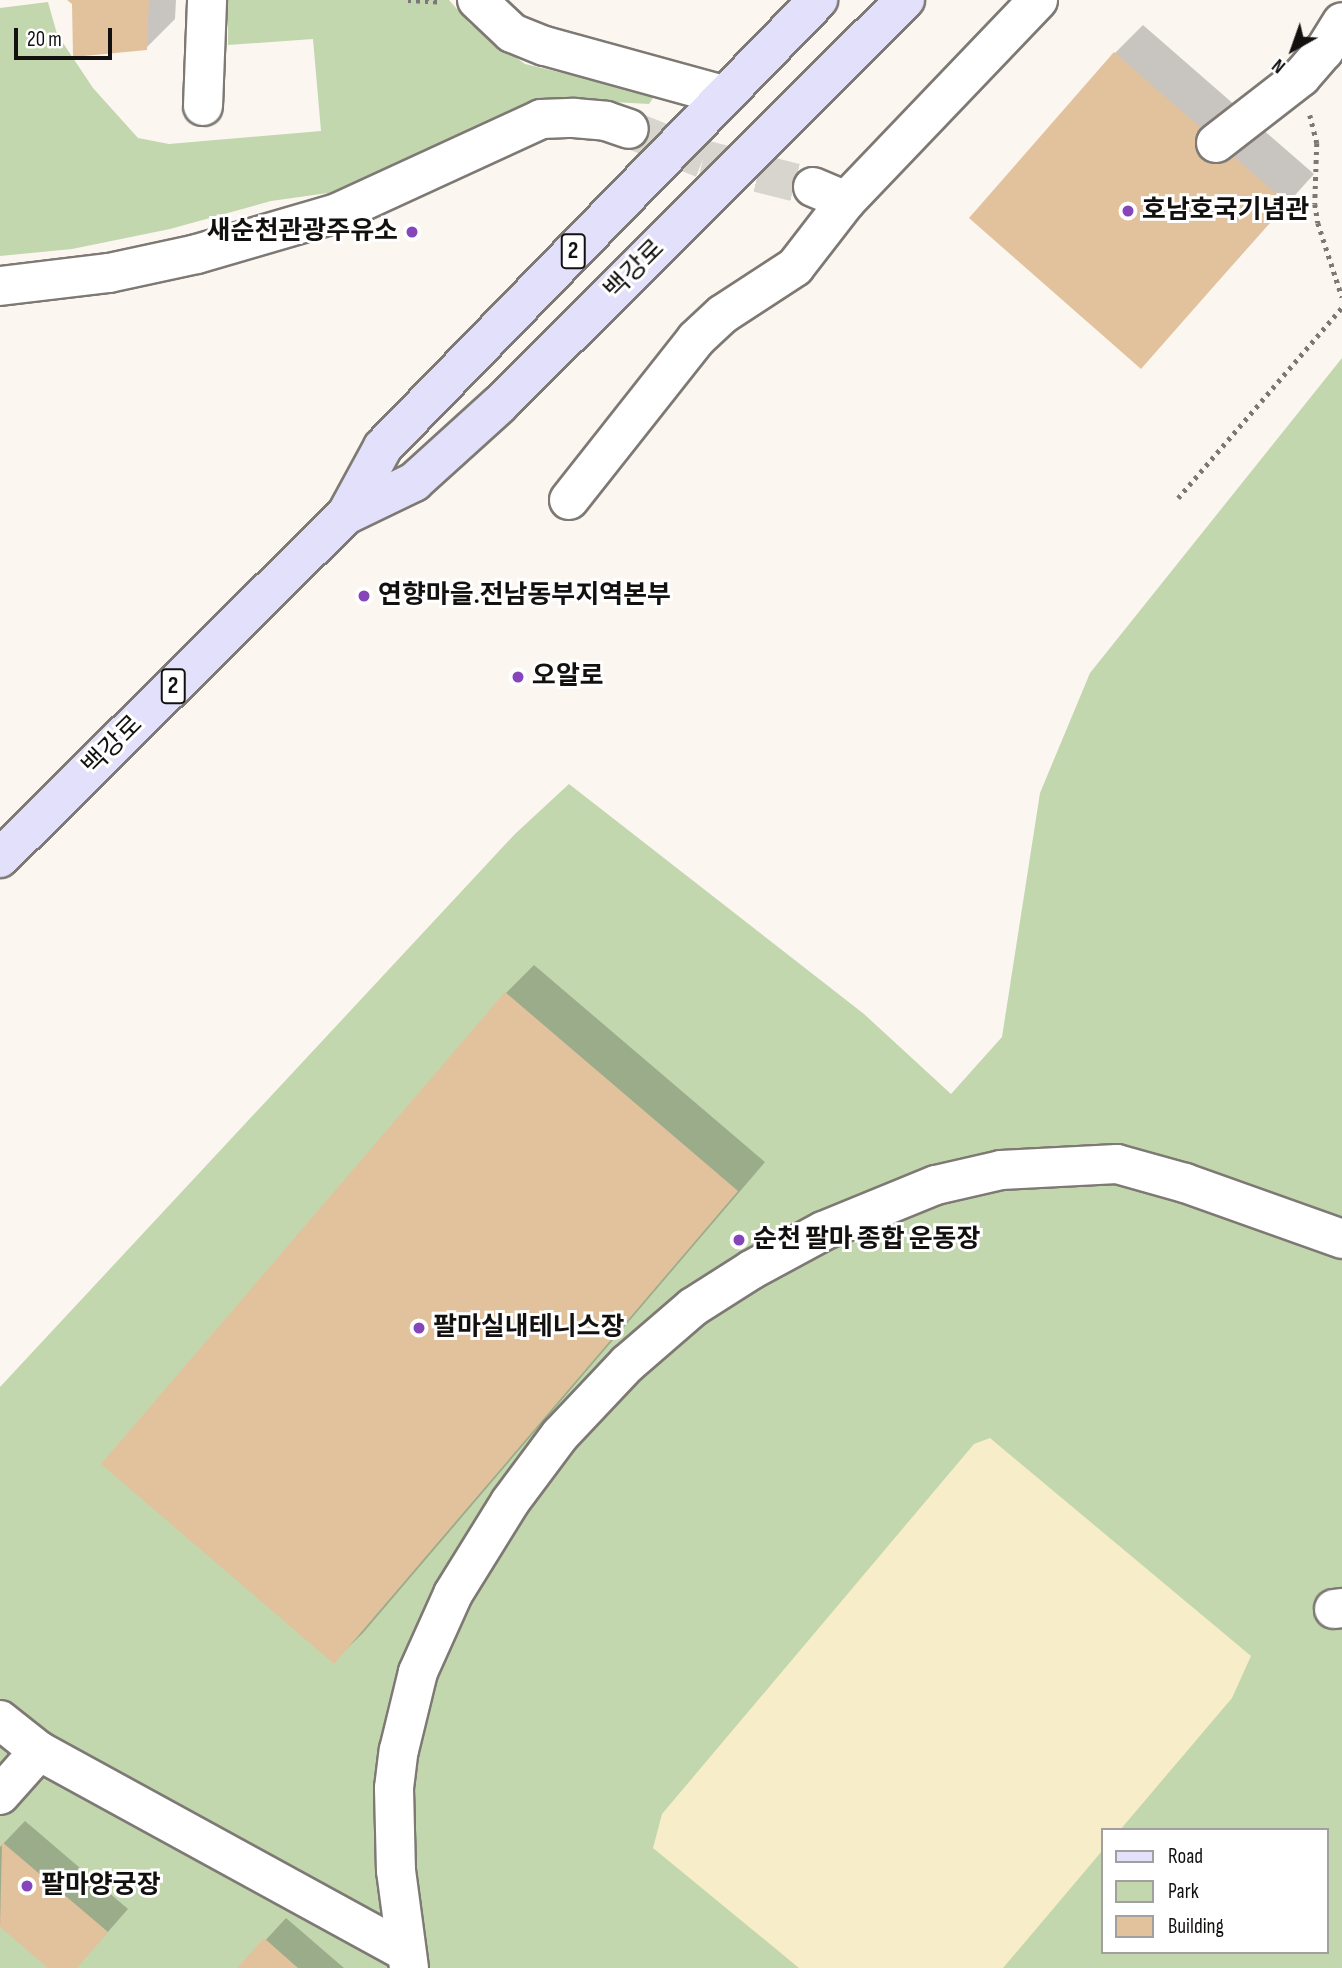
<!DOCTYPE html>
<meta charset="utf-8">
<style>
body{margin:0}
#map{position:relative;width:1342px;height:1968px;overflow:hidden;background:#fbf6f0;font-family:"Sofia Sans Condensed","Noto Sans KR",sans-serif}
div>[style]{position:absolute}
.green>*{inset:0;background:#c2d7ad}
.sand>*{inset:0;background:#f7edc8}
.shadow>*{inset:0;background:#0003}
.building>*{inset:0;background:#e2c29c}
.minor-tunnel>*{height:38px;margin-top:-19px;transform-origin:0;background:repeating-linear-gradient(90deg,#d8d4ce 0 38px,transparent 0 57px)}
.path>*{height:4.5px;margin-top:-2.25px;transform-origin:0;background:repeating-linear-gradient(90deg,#7c7875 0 3.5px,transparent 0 8.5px)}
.roads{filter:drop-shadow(2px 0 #7e7974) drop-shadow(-2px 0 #7e7974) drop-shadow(0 2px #7e7974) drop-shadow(0 -2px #7e7974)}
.minor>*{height:38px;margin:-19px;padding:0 19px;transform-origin:19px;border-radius:19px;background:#fff}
.major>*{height:38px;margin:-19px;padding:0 19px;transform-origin:19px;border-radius:19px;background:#e2e0fb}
.dots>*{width:19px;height:19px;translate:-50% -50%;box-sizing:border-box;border:4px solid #fff;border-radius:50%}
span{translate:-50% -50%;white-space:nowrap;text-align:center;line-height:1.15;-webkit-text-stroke:6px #fff;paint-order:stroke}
.shield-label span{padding:2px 5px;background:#fff;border:2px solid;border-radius:5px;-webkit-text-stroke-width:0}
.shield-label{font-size:24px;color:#131110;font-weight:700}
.poi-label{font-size:26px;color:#131110;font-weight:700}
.left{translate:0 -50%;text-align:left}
.right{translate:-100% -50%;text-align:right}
.street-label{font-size:26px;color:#131110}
.legend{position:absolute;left:1101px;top:1828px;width:228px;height:126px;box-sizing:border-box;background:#fff;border:2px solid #a1a09f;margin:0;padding:9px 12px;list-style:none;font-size:21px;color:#131110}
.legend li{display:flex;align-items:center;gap:14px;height:35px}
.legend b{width:35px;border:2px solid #a1a09f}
.north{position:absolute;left:1258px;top:14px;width:70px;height:70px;-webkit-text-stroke:5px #fff;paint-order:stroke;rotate:220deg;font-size:19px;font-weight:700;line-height:28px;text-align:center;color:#131110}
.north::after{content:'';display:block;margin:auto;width:24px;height:32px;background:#131110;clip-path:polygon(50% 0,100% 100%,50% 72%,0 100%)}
.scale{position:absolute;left:14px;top:28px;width:98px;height:32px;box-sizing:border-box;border:4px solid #131110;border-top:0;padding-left:9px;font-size:21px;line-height:24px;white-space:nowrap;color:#131110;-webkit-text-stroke:5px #fff;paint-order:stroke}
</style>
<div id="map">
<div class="green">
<div style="clip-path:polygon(228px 0,449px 0,470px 24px,525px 64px,655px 95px,649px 104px,543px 98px,335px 192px,271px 201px,170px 229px,72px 249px,0 256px,0 8px,48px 2px,57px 34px,93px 88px,138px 138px,169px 144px,321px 131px,313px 39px,228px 45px)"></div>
<div style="clip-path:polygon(evenodd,1342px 358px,1342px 1968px,0 1968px,0 1387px,515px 834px,569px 784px,864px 1014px,951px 1094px,1002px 1037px,1040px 793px,1090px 673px,1342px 358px,1102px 1830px,1326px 1830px,1326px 1952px,1102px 1952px,1102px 1830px)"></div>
</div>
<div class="sand">
<div style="clip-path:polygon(990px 1438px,1251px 1656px,1232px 1698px,1120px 1830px,1102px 1830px,1102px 1851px,1003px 1968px,799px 1968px,653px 1848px,662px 1814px,974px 1444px)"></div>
</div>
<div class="shadow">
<div style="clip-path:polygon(70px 0,176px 0,175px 19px,146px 48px)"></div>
<div style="clip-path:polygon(1143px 25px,1314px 174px,1141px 367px,1115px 53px)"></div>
<div style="clip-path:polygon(534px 965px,765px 1162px,363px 1633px,334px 1661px,506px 993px)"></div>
<div style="clip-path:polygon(25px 1821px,128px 1909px,76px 1968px,51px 1968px,0 1925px,0 1847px)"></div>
<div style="clip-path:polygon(286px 1918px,344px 1968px,240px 1968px)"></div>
</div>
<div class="building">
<div style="clip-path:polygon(67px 0,149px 0,147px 50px,73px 57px,72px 4px)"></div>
<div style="clip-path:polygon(1114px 52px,1287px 203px,1141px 369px,969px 218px)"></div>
<div style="clip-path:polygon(505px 992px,738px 1191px,334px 1664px,101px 1464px)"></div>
<div style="clip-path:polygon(2px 1842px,108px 1932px,77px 1968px,48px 1968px,0 1927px)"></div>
<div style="clip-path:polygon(264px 1938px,298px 1968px,237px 1968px)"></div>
</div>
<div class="minor-tunnel">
<div style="left:629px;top:129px;width:80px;rotate:22.1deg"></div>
<div style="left:703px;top:159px;width:114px;rotate:14.3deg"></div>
</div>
<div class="path">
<div style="left:408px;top:0;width:34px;rotate:3deg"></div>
<div style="left:1310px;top:115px;width:29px;rotate:76deg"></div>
<div style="left:1317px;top:143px;width:61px;rotate:91.9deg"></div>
<div style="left:1315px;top:204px;width:19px;rotate:81deg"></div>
<div style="left:1318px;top:223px;width:78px;rotate:72deg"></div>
<div style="left:1178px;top:498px;width:252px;rotate:-49.3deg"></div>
</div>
<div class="roads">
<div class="minor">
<div style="left:477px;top:0;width:48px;rotate:43.3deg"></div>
<div style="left:512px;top:33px;width:35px;rotate:22deg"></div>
<div style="left:545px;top:46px;width:185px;rotate:15.4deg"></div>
<div style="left:203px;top:106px;width:106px;rotate:-87.8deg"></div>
<div style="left:1216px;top:143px;width:108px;rotate:-37.8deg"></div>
<div style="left:1301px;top:77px;width:35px;rotate:-49deg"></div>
<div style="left:1324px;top:51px;width:34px;rotate:-58deg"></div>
<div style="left:813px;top:187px;width:36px;rotate:23deg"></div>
<div style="left:846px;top:201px;width:278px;rotate:-46.3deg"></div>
<div style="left:0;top:286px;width:110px;rotate:-6.8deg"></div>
<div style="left:109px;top:273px;width:90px;rotate:-12.2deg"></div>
<div style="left:197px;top:254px;width:146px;rotate:-16.3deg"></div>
<div style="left:337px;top:213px;width:225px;rotate:-24.7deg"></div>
<div style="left:541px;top:119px;width:33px;rotate:-2deg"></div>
<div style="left:574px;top:118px;width:32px;rotate:5deg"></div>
<div style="left:606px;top:121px;width:24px;rotate:19deg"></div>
<div style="left:569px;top:500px;width:205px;rotate:-51.7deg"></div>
<div style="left:696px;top:339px;width:37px;rotate:-43deg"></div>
<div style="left:723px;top:314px;width:86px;rotate:-33.1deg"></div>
<div style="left:795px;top:267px;width:83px;rotate:-52.3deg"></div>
<div style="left:1334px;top:1609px;width:8px;rotate:-7deg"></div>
<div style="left:0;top:1720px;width:50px;rotate:38.5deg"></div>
<div style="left:0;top:1795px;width:59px;rotate:-48.4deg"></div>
<div style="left:39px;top:1751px;width:418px;rotate:28.7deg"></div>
<div style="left:409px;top:1968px;width:98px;rotate:-97.6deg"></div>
<div style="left:396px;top:1871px;width:83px;rotate:-91.4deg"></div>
<div style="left:394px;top:1788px;width:38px;rotate:-83deg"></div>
<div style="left:399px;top:1750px;width:80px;rotate:-76.3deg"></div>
<div style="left:418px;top:1672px;width:85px;rotate:-65.8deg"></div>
<div style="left:453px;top:1594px;width:108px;rotate:-58.2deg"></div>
<div style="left:510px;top:1502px;width:84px;rotate:-53.3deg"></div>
<div style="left:560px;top:1435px;width:98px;rotate:-46.7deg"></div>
<div style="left:627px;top:1364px;width:87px;rotate:-40.8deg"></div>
<div style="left:693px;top:1307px;width:69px;rotate:-32.5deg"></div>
<div style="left:751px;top:1270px;width:82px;rotate:-28.4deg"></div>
<div style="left:823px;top:1231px;width:122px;rotate:-22.2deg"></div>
<div style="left:936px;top:1185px;width:67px;rotate:-13deg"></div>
<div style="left:1001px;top:1170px;width:116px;rotate:-3deg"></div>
<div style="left:1117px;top:1164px;width:71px;rotate:15.6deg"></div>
<div style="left:1185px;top:1183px;width:167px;rotate:19.6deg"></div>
</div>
<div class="major">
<div style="left:346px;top:515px;width:76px;rotate:-25.9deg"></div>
<div style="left:414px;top:482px;width:116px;rotate:-42.2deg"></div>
<div style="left:500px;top:404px;width:572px;rotate:-44.93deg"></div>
<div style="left:0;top:858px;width:487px;rotate:-44.8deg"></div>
<div style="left:346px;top:515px;width:77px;rotate:-61.4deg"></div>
<div style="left:383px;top:447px;width:624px;rotate:-45.78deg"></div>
</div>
</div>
<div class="dots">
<div style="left:1128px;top:211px;background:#8546bc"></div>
<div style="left:412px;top:232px;background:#8546bc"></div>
<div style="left:364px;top:596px;background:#8546bc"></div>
<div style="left:518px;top:677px;background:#8546bc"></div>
<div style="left:739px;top:1240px;background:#8546bc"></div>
<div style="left:419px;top:1328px;background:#8546bc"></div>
<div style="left:27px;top:1886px;background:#8546bc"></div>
</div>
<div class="shield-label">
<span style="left:573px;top:251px">2</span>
<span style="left:173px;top:686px">2</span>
</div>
<div class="poi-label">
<span class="left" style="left:1142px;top:211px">호남호국기념관</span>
<span class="right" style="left:398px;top:232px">새순천관광주유소</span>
<span class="left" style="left:378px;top:596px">연향마을.전남동부지역본부</span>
<span class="left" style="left:532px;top:677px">오알로</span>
<span class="left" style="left:753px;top:1240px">순천 팔마 종합 운동장</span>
<span class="left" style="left:433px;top:1328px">팔마실내테니스장</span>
<span class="left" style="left:41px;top:1886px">팔마양궁장</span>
</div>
<div class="street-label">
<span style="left:635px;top:270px;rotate:-45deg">백강로</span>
<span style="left:113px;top:746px;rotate:-45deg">백강로</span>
</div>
<ul class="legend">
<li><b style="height:9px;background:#e2e0fb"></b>Road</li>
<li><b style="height:19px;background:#c2d7ad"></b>Park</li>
<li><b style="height:19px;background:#e2c29c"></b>Building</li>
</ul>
<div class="north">N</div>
<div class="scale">20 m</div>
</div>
